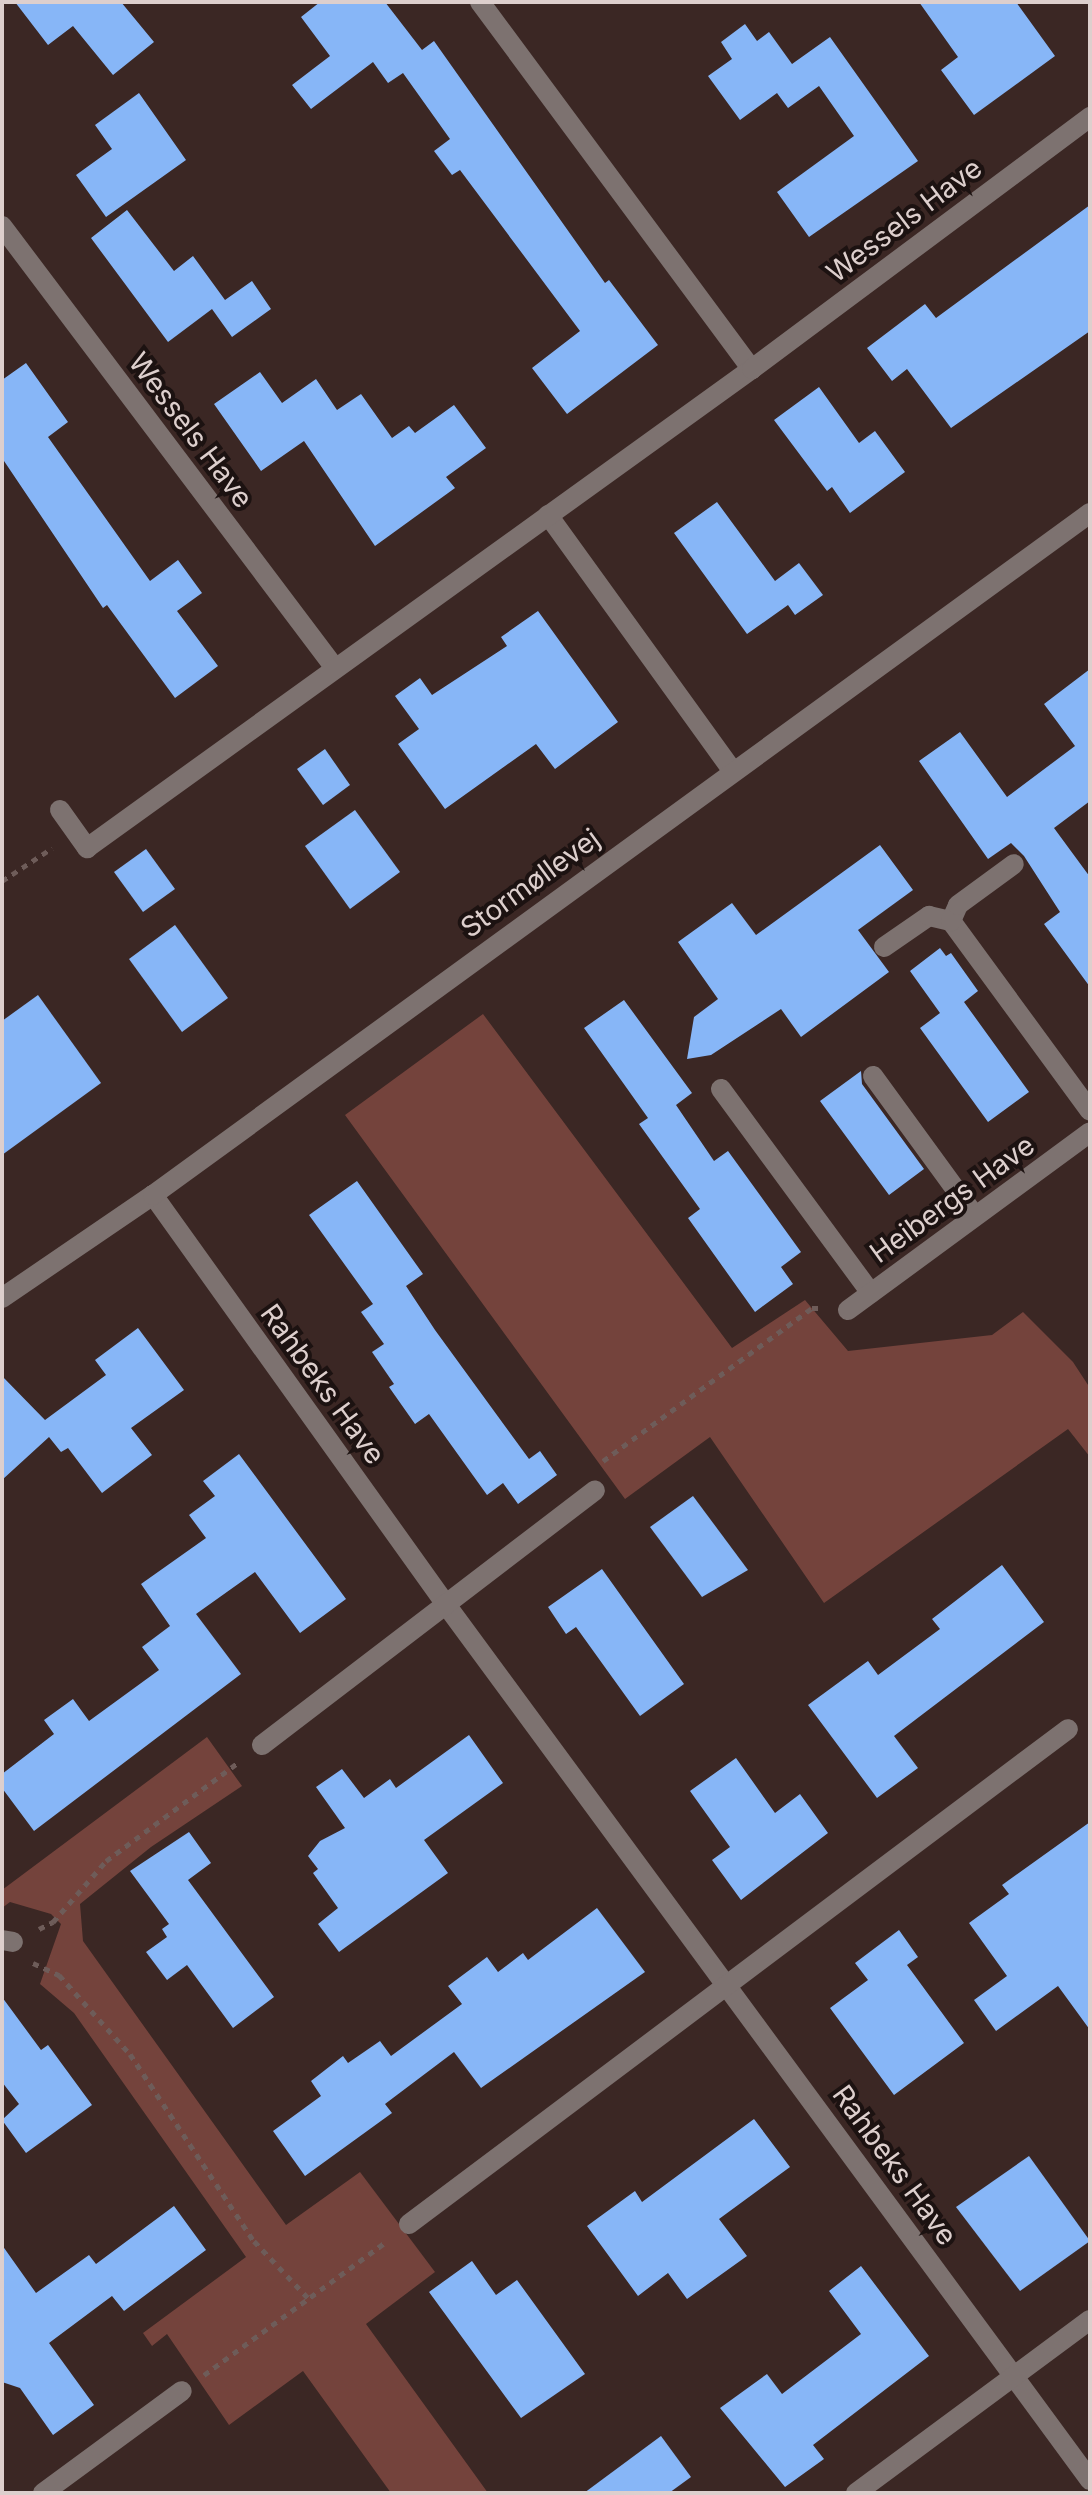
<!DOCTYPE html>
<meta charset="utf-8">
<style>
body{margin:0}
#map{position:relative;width:1092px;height:2495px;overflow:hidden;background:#3b2724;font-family:Inter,sans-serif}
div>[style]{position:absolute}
.green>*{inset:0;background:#74433c}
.building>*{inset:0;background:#87b6f7}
.path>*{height:5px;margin-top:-2.5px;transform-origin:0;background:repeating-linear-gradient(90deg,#6e5c59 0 6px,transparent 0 12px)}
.minor>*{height:20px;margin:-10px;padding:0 10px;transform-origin:10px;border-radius:10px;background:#7d7270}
span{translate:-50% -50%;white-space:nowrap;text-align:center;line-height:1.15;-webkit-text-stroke:8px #1c1211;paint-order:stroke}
.street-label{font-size:28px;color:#ddcfcd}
.frame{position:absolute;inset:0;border:4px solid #ddcfcd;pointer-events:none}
</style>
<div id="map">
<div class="green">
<div style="clip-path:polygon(483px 1014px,732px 1348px,805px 1300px,848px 1351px,992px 1335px,1023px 1312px,1073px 1362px,1090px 1388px,1090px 1457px,1068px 1429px,824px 1603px,710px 1437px,625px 1499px,345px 1115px)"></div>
<div style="clip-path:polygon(207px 1737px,242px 1786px,151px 1847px,80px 1904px,83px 1941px,286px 2225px,360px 2172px,435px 2272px,366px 2324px,488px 2493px,391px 2493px,303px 2371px,229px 2425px,167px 2334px,152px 2346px,143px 2333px,246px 2257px,74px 2013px,40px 1984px,61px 1924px,51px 1914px,10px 1902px,2px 1908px,2px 1890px)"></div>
</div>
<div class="building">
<div style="clip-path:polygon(15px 2px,121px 2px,154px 42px,113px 75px,73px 26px,48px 45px)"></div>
<div style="clip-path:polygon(320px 2px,385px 2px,422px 50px,434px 41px,605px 283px,609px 280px,658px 345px,567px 414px,532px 368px,580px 331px,460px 170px,452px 175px,434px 151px,450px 139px,403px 73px,388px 83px,373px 62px,311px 109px,292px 85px,330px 56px,301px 17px)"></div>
<div style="clip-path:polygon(919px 2px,1016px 2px,1055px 56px,974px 115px,941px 70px,958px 57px)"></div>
<div style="clip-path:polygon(745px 24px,757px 41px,769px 32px,792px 64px,830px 37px,918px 161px,809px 237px,777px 192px,854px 136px,819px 86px,788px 108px,777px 93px,740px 120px,708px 76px,732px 59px,721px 42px)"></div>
<div style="clip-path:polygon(139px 93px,186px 160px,106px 217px,76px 175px,112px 149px,95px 125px)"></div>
<div style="clip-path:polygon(1090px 205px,1090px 331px,951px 428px,907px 369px,892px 381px,867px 348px,925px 304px,936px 318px)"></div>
<div style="clip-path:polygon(127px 210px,174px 271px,193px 256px,225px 300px,252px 281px,271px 309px,232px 337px,212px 309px,168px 342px,91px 238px)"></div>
<div style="clip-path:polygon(26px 363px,68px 422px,48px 437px,150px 581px,178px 560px,202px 593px,177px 611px,218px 666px,175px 698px,107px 605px,103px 608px,2px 458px,2px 380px)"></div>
<div style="clip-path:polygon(260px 372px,282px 403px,316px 379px,337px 410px,361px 394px,392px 438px,409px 426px,415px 433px,454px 405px,486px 448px,446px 477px,455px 488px,375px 546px,304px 441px,261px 471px,214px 404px)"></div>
<div style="clip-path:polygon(819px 387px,859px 443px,875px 431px,905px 472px,850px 513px,832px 487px,827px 491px,774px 420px)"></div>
<div style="clip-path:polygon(717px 502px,775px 581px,799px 563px,823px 595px,795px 615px,788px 605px,747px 634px,674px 533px)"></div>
<div style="clip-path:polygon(538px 611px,618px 722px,555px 769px,536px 744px,445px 809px,398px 744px,419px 729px,395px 696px,420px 678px,432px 695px,507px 646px,501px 637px)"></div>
<div style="clip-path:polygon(1090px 669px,1090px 801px,1054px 828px,1090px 877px,1090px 987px,1044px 924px,1060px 912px,1024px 856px,1011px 843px,988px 859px,919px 761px,960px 732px,1007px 797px,1075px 746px,1044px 704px)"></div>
<div style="clip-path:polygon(325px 749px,350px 785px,323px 805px,297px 769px)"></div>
<div style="clip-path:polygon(355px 810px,400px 872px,350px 909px,305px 846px)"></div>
<div style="clip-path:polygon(880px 845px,913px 890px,858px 930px,889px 972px,801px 1037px,781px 1009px,711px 1055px,687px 1059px,694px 1017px,718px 999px,678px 942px,732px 903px,756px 935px)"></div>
<div style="clip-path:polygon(146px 849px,175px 889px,143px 912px,114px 872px)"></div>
<div style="clip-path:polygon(175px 925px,228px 998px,182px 1032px,129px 959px)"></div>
<div style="clip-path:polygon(940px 948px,946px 956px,951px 953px,978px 991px,964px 1002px,1029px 1092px,988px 1122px,920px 1028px,940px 1013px,910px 971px)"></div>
<div style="clip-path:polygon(38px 995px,101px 1083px,2px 1155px,2px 1021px)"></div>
<div style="clip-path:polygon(624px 1000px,692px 1093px,676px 1105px,714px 1161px,728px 1151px,801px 1252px,781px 1267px,793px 1284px,755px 1312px,688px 1218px,700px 1209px,639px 1124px,648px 1118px,584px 1028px)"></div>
<div style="clip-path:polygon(861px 1071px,862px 1084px,924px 1169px,889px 1195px,820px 1101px)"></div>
<div style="clip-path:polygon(357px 1181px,423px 1274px,406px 1286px,435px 1330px,529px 1459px,540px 1451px,557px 1475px,518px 1504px,503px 1483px,487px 1495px,429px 1414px,415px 1424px,389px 1387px,394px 1384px,372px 1352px,384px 1344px,361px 1312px,373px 1304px,309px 1215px)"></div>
<div style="clip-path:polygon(138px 1328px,184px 1390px,131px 1428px,152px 1455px,102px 1493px,68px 1448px,61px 1452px,49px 1437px,2px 1480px,2px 1376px,45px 1420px,106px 1375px,95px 1360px)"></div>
<div style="clip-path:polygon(239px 1454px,346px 1599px,300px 1633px,255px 1572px,196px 1614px,241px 1674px,34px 1831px,2px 1788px,2px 1774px,54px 1734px,44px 1720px,73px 1699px,89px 1721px,159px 1670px,142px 1647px,170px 1626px,141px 1584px,206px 1538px,189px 1515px,215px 1496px,203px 1481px)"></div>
<div style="clip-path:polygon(693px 1496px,748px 1570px,702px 1597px,650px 1527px)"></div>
<div style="clip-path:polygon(1002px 1565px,1044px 1622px,894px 1736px,918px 1768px,877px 1798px,808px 1705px,868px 1661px,878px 1675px,940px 1629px,932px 1619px)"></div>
<div style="clip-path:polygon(602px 1569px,684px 1684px,640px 1716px,576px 1627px,566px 1634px,548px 1607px)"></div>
<div style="clip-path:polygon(469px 1735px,503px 1783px,424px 1840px,448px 1873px,339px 1952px,318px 1924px,338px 1908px,313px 1873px,318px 1869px,308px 1856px,320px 1841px,345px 1828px,316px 1787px,342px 1769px,364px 1798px,390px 1779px,396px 1788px)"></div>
<div style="clip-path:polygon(736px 1758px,775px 1813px,800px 1794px,828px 1833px,741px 1900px,712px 1860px,730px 1847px,690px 1791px)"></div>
<div style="clip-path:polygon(1090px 1822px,1090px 2030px,1058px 1986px,996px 2031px,974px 2000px,1007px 1976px,969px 1923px,1009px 1894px,1002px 1885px)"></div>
<div style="clip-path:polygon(189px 1832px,211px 1863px,188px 1880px,274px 1997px,233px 2028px,187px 1965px,167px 1980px,146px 1952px,167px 1937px,162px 1929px,169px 1924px,130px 1871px)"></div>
<div style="clip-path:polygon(597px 1908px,645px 1972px,481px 2088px,454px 2052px,385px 2104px,392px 2113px,305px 2176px,273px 2131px,321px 2096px,311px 2081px,343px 2056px,348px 2063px,380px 2041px,391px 2056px,462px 2004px,448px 1986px,487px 1957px,498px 1972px,523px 1953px,528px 1960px)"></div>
<div style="clip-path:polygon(899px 1930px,918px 1957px,907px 1965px,964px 2043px,894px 2095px,830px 2008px,868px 1980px,855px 1963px)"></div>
<div style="clip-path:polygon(2px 1997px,41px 2050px,48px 2045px,92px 2105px,26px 2153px,2px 2120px,19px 2104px,2px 2082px)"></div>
<div style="clip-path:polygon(754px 2119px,790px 2167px,719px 2219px,747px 2256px,687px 2299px,668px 2273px,638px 2296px,587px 2226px,635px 2191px,642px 2202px)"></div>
<div style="clip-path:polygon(1029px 2156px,1090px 2241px,1020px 2291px,956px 2207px)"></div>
<div style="clip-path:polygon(174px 2206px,206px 2250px,124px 2311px,112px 2296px,49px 2343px,94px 2405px,53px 2435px,20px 2388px,2px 2382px,2px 2245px,36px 2293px,89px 2255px,96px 2264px)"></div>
<div style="clip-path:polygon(472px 2261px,496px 2295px,517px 2280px,585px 2374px,521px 2418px,429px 2292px)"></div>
<div style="clip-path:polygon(861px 2266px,929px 2356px,813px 2445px,824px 2459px,785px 2487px,720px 2408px,767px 2374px,782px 2394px,861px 2334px,829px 2291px)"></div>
<div style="clip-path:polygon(661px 2436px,691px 2477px,669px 2493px,584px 2493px)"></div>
</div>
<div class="path">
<div style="left:2px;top:881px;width:60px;rotate:-33.4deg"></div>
<div style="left:603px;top:1461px;width:259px;rotate:-36.2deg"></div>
<div style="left:812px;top:1308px;width:7px"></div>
<div style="left:39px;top:1929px;width:16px;rotate:-27deg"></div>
<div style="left:53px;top:1922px;width:81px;rotate:-49deg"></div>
<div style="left:106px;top:1861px;width:166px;rotate:-36.7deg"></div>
<div style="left:33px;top:1963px;width:29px;rotate:25deg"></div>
<div style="left:59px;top:1975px;width:106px;rotate:48.1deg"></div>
<div style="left:130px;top:2054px;width:224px;rotate:56.5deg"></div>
<div style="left:254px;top:2241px;width:80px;rotate:46.5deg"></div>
<div style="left:204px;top:2375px;width:225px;rotate:-36.2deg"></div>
</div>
<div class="minor">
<div style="left:480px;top:2px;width:457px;rotate:53.5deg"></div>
<div style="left:2px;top:226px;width:553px;rotate:53.01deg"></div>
<div style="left:548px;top:515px;width:314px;rotate:54.2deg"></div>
<div style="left:60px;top:810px;width:47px;rotate:54.6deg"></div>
<div style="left:87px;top:848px;width:820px;rotate:-35.77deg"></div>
<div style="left:752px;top:369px;width:422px;rotate:-36.7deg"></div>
<div style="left:951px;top:921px;width:235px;rotate:53.8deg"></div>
<div style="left:884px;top:947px;width:55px;rotate:-34.6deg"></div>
<div style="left:929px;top:916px;width:23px;rotate:13deg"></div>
<div style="left:951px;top:921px;width:17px;rotate:-66deg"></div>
<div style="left:958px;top:905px;width:69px;rotate:-36.2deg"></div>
<div style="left:873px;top:1076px;width:173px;rotate:53.9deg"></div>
<div style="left:721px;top:1089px;width:253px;rotate:53.7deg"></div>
<div style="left:153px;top:1195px;width:505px;rotate:54.42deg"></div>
<div style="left:447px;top:1606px;width:1085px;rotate:53.66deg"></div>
<div style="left:2px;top:1298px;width:183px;rotate:-34.3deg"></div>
<div style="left:153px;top:1195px;width:1159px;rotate:-36.05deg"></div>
<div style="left:848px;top:1310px;width:300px;rotate:-36.3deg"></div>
<div style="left:262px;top:1745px;width:419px;rotate:-37.4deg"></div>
<div style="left:2px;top:1940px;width:11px;rotate:10deg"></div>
<div style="left:409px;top:2224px;width:824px;rotate:-36.91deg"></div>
<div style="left:43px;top:2493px;width:172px;rotate:-36.3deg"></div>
<div style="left:856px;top:2493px;width:291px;rotate:-36.5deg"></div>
</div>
<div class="street-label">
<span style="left:904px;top:220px;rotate:-37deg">Wessels Have</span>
<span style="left:191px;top:430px;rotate:53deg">Wessels Have</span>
<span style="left:530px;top:883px;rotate:-36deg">Stormøllevej</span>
<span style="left:952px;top:1199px;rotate:-36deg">Heibergs Have</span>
<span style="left:323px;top:1384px;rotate:54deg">Rahbeks Have</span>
<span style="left:895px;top:2165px;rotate:54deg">Rahbeks Have</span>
</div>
<div class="frame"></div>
</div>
